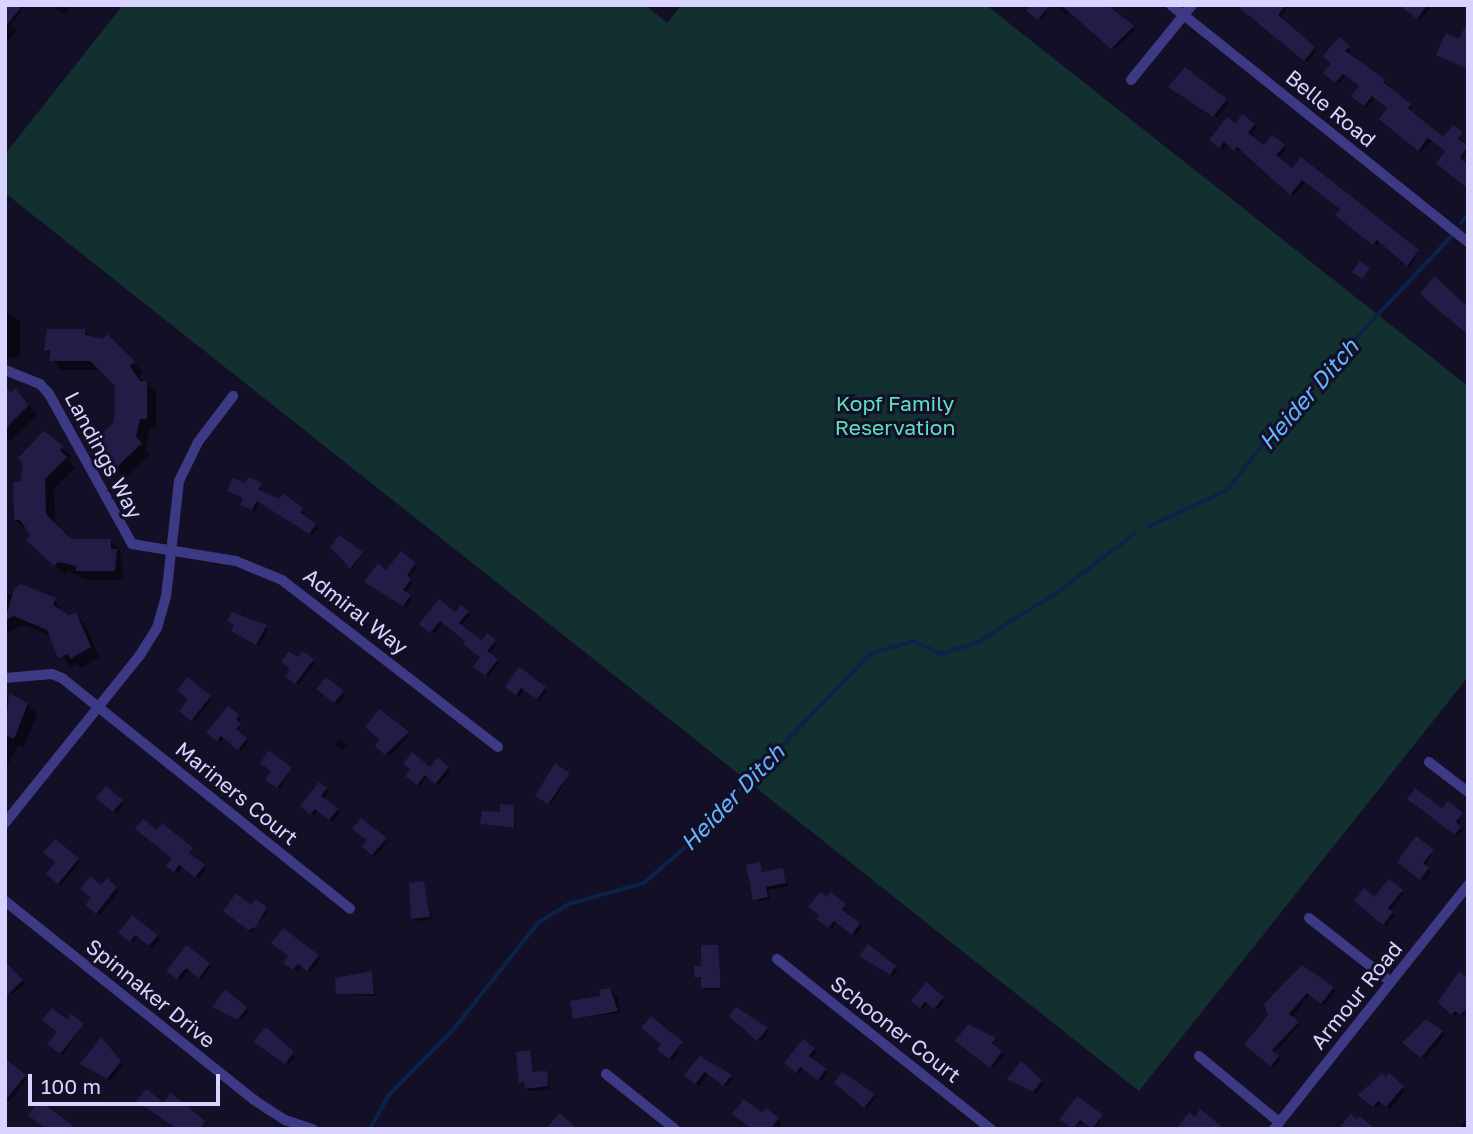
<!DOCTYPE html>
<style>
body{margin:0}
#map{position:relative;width:1473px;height:1134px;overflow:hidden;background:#130f26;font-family:"Golos Text",sans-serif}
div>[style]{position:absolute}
.green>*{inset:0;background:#12302f}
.shadow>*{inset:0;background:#0007}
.stream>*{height:3.5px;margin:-1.75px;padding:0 1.75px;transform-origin:1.75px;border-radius:1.75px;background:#0c2248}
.building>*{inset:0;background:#241b47}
.minor>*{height:10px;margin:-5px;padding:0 5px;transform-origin:5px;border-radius:5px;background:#3d3a85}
span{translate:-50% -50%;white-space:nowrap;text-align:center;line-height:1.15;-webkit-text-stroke:6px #130f26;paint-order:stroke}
.street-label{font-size:21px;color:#d9d4ff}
.park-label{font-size:21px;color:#5fe0c0}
.water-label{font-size:23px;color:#62b6ff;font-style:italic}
.frame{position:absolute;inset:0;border:7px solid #d9d4ff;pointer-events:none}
.scale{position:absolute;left:28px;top:1074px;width:192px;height:32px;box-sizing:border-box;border:4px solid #d9d4ff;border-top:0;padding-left:9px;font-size:21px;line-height:24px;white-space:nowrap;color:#d9d4ff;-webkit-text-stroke:5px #130f26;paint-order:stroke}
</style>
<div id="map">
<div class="green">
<div style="clip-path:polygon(123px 5px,645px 5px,667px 23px,681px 5px,986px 5px,1468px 386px,1468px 677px,1139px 1091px,5px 193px,5px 154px)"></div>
</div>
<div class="shadow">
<div style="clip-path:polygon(5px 5px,25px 5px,11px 25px,17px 31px,9px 40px,5px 37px)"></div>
<div style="clip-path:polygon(52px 5px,69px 5px,71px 7px,64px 15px)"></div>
<div style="clip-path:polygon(1038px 5px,1047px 13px,1041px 21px,1031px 13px)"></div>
<div style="clip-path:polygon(1054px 5px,1105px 5px,1135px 30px,1114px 50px,1071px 11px,1067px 15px)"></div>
<div style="clip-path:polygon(1239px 5px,1289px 5px,1280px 19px,1316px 51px,1307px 62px)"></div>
<div style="clip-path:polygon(1400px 5px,1428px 5px,1430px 8px,1420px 20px)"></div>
<div style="clip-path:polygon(1339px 39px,1351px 50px,1347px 55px,1384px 81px,1412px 108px,1409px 112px,1444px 139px,1461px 134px,1459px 142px,1468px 148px,1462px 162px,1432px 140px,1421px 152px,1382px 118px,1389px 109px,1375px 97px,1367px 108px,1353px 96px,1361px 87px,1346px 75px,1338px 84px,1328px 75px)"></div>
<div style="clip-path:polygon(1185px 69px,1229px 103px,1217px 118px,1171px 87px)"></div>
<div style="clip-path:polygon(1243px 116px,1257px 127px,1250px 136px,1264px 147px,1272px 137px,1286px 149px,1278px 159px,1293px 171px,1301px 160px,1418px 252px,1410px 267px,1380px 241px,1377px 246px,1340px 218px,1342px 209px,1306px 181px,1293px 196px,1240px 148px,1238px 152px,1228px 144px,1223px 150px,1211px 140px)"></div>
<div style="clip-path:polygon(5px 311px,20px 321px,20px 357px,5px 359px)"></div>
<div style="clip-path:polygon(85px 331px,92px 338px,103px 340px,107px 337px,143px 372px,139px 377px,156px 392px,156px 428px,150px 428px,145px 449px,150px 454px,125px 478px,98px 455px,116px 423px,116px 386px,101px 370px,61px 370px,46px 350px)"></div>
<div style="clip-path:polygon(5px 388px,26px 400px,37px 415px,12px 440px,5px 439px)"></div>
<div style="clip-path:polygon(45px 434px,72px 457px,68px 460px,75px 468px,54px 489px,55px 526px,70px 541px,110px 540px,120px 550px,124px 580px,87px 580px,68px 571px,65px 575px,28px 540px,33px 535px,15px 520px,21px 484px)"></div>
<div style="clip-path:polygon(261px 484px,261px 492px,304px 512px,302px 515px,318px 527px,312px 535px,260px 502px,255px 512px,245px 507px,245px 499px,232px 493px)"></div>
<div style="clip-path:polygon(361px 553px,353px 570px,340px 560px,344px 556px)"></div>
<div style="clip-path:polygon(401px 554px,418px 567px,408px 579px,413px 583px,405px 593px,412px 599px,406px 607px,369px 584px,387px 572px)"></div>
<div style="clip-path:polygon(19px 592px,55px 600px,63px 613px,76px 614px,85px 624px,99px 657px,81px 668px,77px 664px,70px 667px,51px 636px,25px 625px,5px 633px,5px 595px)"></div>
<div style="clip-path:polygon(461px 607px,470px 615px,460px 627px,482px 643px,497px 644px,489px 655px,499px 663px,488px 677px,478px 669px,483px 657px,443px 622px,434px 634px,422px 624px,455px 614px)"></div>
<div style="clip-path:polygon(242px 614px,268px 629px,259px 646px,233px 631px)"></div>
<div style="clip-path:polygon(298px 660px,315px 663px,299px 685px,290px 679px)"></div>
<div style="clip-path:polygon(188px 679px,212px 699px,194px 722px,181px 711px,190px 700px)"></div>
<div style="clip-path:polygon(326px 679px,345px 695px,338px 705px,318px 689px)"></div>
<div style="clip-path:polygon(508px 687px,545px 688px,547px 691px,540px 701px,525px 689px,519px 697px)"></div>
<div style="clip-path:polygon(5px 697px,24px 700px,37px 714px,24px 747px,19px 745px,5px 769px)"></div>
<div style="clip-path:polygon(228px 709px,240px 719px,238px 733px,249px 742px,241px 751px,224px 737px,220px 742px,209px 732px)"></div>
<div style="clip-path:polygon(379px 712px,410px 736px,389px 756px,377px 746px,382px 740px)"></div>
<div style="clip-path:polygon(339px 739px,347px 744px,342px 750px,335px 745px)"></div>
<div style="clip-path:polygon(438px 760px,450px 770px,439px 785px,428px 776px,420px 786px,407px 775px,431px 769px)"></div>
<div style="clip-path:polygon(291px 769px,280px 789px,270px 782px,273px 772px)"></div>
<div style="clip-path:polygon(569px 774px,551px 805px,540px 798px)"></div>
<div style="clip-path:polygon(319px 784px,329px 792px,323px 799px,340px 813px,333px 822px,318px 810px,314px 816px,302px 806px)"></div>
<div style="clip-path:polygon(106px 789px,124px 804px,117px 813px,101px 801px)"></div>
<div style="clip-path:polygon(1411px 802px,1462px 814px,1457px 826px,1463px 830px,1458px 836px)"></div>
<div style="clip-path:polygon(513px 807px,516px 829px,482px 824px,501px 814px)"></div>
<div style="clip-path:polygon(361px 821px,388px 842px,375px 856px,364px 847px,369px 841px)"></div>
<div style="clip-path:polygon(162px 826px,206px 869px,199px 879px,183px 867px,178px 874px,169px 866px,175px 858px,157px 832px)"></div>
<div style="clip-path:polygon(55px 841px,80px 862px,61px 885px,48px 874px,57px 862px)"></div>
<div style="clip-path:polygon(1433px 851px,1425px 867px,1431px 872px,1424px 881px,1402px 864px)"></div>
<div style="clip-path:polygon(759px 864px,763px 874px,783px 870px,788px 886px,768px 890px,770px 899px,758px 902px)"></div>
<div style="clip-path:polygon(107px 881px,119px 891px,100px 915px,87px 905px)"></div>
<div style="clip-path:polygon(1389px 881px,1404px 894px,1390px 911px,1395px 916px,1386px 926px,1356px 900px,1374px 899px)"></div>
<div style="clip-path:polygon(423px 883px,432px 919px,416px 921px,413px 919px)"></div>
<div style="clip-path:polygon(831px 894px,862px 927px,855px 936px,837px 922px,832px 929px,811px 907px)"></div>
<div style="clip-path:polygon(251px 907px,268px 911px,252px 932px,228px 913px)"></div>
<div style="clip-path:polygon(283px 930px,320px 959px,311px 972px,302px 965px,297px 972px,288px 965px)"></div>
<div style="clip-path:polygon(121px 932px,157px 936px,160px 939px,152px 948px,138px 937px,133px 943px)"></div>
<div style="clip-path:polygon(717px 946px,722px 990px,705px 990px,702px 979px,696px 976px)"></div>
<div style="clip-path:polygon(186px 947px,211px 967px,202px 979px,190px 969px,181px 981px,168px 970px)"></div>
<div style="clip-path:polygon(868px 947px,898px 970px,893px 976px,864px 958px)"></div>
<div style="clip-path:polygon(5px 963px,25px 984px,12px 994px,5px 989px)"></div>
<div style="clip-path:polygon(1302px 967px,1336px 991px,1324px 1005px,1310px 994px,1291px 1018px,1300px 1025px,1274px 1053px,1281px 1059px,1275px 1067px,1249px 1047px)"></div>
<div style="clip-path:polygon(372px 973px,376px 996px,338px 994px)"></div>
<div style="clip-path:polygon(1459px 974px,1468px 981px,1464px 1016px,1459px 1012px,1455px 1016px,1440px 1002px)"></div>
<div style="clip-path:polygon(926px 985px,945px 1001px,937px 1010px,928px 1003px,923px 1010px,913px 1001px)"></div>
<div style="clip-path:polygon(610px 990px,618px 998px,620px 1013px,574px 1018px)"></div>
<div style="clip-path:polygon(225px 992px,249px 1011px,241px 1021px,217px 1009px)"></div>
<div style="clip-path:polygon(731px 1016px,767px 1029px,769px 1031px,761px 1042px)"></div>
<div style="clip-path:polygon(1427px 1021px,1445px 1035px,1424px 1059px,1404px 1043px)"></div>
<div style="clip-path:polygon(83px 1025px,63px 1055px,50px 1044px)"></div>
<div style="clip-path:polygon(266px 1029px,295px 1056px,288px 1065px,258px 1044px)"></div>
<div style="clip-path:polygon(995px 1039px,993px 1046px,1004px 1055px,993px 1069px,960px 1043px)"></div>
<div style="clip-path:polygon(101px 1040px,123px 1065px,110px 1081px,82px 1064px)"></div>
<div style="clip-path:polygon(803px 1041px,817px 1052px,811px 1059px,828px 1073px,821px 1082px,804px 1068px,799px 1074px,786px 1063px)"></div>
<div style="clip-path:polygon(682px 1043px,673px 1061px,662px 1052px)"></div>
<div style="clip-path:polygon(530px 1052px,534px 1074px,546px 1073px,550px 1089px,529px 1091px,521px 1082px)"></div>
<div style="clip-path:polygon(700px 1058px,733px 1079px,726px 1087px,708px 1074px,699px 1086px,687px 1075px)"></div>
<div style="clip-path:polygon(5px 1061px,27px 1079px,9px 1102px,5px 1099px)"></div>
<div style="clip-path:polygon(1021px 1063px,1044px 1084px,1036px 1094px,1009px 1079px)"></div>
<div style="clip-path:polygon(1389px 1076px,1405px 1090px,1390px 1109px,1382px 1102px,1376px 1108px,1361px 1095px)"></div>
<div style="clip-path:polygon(836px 1083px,874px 1095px,876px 1097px,867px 1109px)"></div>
<div style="clip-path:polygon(767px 1110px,781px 1122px,780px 1129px,753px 1129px)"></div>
<div style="clip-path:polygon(1102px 1116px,1097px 1129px,1084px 1121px,1075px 1129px,1065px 1121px)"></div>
<div style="clip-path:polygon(1468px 1117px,1468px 1129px,1458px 1129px)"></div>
</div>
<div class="stream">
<div style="left:1461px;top:223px;width:11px;rotate:-49deg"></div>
<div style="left:1148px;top:527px;width:87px;rotate:-25.1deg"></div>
<div style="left:1227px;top:490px;width:120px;rotate:-51.4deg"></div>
<div style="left:1302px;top:396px;width:218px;rotate:-46.9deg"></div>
<div style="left:370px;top:1129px;width:39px;rotate:-61deg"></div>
<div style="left:389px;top:1095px;width:91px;rotate:-45.4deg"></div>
<div style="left:453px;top:1030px;width:138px;rotate:-51.5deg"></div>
<div style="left:539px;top:922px;width:35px;rotate:-31deg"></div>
<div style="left:569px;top:904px;width:78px;rotate:-15.6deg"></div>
<div style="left:644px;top:883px;width:52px;rotate:-41.1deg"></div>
<div style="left:683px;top:849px;width:270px;rotate:-46.2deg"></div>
<div style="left:870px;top:654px;width:46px;rotate:-16.5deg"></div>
<div style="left:914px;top:641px;width:30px;rotate:26deg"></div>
<div style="left:941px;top:654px;width:39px;rotate:-18deg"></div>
<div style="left:978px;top:642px;width:94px;rotate:-32deg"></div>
<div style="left:1058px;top:592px;width:96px;rotate:-37.3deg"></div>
</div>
<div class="building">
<div style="clip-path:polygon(5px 5px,23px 5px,5px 27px)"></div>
<div style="clip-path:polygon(1031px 5px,1049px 5px,1038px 20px,1026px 11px)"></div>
<div style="clip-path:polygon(1061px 5px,1107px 5px,1134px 26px,1111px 49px)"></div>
<div style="clip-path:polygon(1236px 5px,1286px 5px,1278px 15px,1315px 47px,1304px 61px)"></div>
<div style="clip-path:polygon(1399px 5px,1427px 5px,1417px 19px)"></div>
<div style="clip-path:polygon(1468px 20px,1468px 62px,1465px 68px,1436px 55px,1446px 33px,1459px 39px)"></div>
<div style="clip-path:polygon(1339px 37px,1350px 46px,1345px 51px,1385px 79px,1383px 82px,1411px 104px,1408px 108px,1443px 137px,1453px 125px,1463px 132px,1458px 139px,1468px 146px,1460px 158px,1468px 164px,1468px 189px,1436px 163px,1445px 151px,1428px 138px,1418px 151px,1379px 119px,1387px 108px,1372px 96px,1364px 106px,1351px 96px,1359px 86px,1343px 74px,1335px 83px,1323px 73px,1331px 63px,1323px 56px)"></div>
<div style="clip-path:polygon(1185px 67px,1227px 99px,1213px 117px,1168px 87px)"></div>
<div style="clip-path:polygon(1243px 114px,1255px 124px,1248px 133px,1264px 145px,1272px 135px,1285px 145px,1276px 155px,1292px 168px,1301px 157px,1419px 250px,1407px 266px,1377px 240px,1373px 245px,1335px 215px,1340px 209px,1302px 180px,1290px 195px,1237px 147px,1234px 151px,1224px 142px,1219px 148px,1209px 140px,1227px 117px,1235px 123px)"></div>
<div style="clip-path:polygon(1360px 261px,1370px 268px,1362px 279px,1352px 272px)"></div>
<div style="clip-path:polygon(1434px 276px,1468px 307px,1468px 335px,1420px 294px)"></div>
<div style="clip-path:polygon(47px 329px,85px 329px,85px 335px,103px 339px,107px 334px,135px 361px,130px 366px,140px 381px,147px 381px,147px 419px,140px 419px,136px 437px,142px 443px,115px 469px,96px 455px,100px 451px,93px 443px,114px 422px,115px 386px,90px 361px,50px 361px,50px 351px,44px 351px)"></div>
<div style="clip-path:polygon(5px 386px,11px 392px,15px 388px,29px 405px,5px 429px)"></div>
<div style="clip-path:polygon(44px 431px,63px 446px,60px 450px,67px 457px,45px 479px,46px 514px,71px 539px,111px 539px,111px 549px,117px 549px,115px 571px,76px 571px,76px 566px,58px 562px,54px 566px,26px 540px,30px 535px,20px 520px,14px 520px,13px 482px,20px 482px,23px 464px,18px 458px)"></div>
<div style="clip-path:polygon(248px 477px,262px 483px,259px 490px,279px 499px,283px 493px,303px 508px,300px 512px,316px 524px,309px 534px,257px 501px,252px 510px,240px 505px,243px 498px,227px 491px,233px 478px,245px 483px)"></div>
<div style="clip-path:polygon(339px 535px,363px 552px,350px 569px,330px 547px)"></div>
<div style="clip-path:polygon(401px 551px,416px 563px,407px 575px,411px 579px,403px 590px,411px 595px,403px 606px,364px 582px,378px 563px,386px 570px)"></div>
<div style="clip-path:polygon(21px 584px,56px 598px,53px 605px,69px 615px,76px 612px,91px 647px,70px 659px,68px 654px,58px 658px,47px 630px,14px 616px,5px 620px,14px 589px)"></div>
<div style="clip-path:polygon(439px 599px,455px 612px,461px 605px,469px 611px,459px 623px,482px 641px,487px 633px,496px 640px,487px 651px,498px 659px,485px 676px,473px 667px,480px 657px,463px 644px,465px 641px,440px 621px,430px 633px,419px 624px)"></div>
<div style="clip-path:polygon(232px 612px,267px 625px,256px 645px,231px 631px,234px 625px,227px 621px)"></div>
<div style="clip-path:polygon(289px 651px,297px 657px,302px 651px,314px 659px,295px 684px,285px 676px,290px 669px,281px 662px)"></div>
<div style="clip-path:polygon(519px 667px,546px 687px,537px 699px,521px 688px,516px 695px,505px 687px)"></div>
<div style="clip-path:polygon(188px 677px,211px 696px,191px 721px,179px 711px,188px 700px,177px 690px)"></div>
<div style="clip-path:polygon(326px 677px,344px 691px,334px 703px,316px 689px)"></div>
<div style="clip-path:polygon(9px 693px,28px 703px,14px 739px,5px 735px)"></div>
<div style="clip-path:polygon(228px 706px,239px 715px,236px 719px,241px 723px,236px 729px,247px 738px,238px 750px,221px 736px,217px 741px,206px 733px)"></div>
<div style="clip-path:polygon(379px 709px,409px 732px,385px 755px,375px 746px,380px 740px,365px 727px)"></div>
<div style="clip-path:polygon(269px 750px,292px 768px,277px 788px,265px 780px,271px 771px,260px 763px)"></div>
<div style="clip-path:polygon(412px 752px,430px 767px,438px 757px,449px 767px,435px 784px,425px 775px,417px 785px,405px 776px,410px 769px,403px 764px)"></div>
<div style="clip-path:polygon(555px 763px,570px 773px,548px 804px,535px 796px)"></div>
<div style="clip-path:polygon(319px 782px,327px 788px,321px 796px,338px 809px,329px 820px,315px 809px,310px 815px,300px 806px)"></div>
<div style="clip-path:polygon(106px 786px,123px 800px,113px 812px,96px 798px)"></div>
<div style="clip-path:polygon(1415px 788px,1442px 808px,1448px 801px,1463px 813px,1456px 822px,1461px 827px,1455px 835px,1407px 799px)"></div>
<div style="clip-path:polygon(500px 804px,514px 805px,514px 828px,480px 824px,482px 811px,500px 812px)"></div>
<div style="clip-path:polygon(361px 818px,387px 838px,372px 855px,362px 847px,367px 840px,352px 829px)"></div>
<div style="clip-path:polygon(143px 819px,157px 830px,162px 823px,193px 848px,189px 853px,205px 865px,195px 877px,179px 865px,174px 872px,166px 866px,172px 858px,135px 829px)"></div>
<div style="clip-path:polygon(1416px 836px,1434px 850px,1423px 863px,1429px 868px,1420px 880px,1397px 862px)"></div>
<div style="clip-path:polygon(55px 839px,79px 858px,58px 884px,46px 874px,55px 862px,43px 853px)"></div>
<div style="clip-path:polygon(760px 862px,762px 872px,783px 868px,786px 883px,766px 887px,768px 897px,753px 900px,746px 865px)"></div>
<div style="clip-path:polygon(90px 876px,101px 885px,107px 878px,117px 887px,96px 914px,85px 905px,91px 898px,80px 889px)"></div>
<div style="clip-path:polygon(1389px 879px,1403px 890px,1388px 908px,1393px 912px,1383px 925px,1354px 901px,1364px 888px,1374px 897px)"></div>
<div style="clip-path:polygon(424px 881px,430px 917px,411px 919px,409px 883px)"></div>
<div style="clip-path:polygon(820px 892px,827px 897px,830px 892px,846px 904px,842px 909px,860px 923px,852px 935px,834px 921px,828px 928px,816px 919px,819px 915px,808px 907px)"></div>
<div style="clip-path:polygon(236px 893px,251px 905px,256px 899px,267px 907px,256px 927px,248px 930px,223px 911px)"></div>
<div style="clip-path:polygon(132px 915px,158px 935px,149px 946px,135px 935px,130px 942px,118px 933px)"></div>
<div style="clip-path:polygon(283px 928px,319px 955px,307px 971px,298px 964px,293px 970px,283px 963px,288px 956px,271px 943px)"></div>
<div style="clip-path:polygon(868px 944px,896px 966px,890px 975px,859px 956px)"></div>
<div style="clip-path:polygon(186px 945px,210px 963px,199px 978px,186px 968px,177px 979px,166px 971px)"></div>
<div style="clip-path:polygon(701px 945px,718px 945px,721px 988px,701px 988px,701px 977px,694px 977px,694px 966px,701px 966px)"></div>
<div style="clip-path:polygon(5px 961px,23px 980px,5px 997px)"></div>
<div style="clip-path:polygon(1302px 965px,1334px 987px,1321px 1004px,1307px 993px,1289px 1014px,1299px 1022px,1272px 1050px,1279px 1056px,1271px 1066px,1244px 1045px,1268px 1015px,1264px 1004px)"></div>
<div style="clip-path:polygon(372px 971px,374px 994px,336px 994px,335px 978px)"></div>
<div style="clip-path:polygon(1459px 971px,1468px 979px,1468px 1007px,1460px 1015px,1455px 1011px,1451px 1015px,1438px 1002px)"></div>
<div style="clip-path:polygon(926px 982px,944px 997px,934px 1009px,925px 1002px,920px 1008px,911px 1001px)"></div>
<div style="clip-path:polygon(610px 988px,618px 1011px,573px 1019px,570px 1001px,600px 996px,599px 990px)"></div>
<div style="clip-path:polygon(225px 990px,247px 1007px,238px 1020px,212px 1007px)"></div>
<div style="clip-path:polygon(736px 1007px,768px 1028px,757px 1041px,729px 1016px)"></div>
<div style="clip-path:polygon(52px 1008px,67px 1019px,71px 1014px,84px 1024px,60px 1054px,47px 1044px,57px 1032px,42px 1020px)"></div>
<div style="clip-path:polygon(651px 1016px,683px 1042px,669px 1059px,657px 1050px,661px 1044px,641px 1028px)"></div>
<div style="clip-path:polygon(1426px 1019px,1443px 1031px,1421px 1058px,1402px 1043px)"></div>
<div style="clip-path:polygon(968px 1024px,996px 1038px,992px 1043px,1002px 1051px,990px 1068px,955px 1041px)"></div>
<div style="clip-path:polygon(266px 1027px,294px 1052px,285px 1064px,253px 1042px)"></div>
<div style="clip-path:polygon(101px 1037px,121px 1061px,107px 1079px,80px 1064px)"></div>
<div style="clip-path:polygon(803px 1039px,815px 1048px,809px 1056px,826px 1069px,818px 1080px,800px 1067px,796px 1073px,784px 1063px)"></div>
<div style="clip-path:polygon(530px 1050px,533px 1072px,547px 1071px,548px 1086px,525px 1089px,524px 1082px,519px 1083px,516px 1052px)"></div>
<div style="clip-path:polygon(700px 1056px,732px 1075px,723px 1086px,705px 1072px,695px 1084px,684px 1075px)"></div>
<div style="clip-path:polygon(5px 1059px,26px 1075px,5px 1101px)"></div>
<div style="clip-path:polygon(1021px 1061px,1042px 1080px,1033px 1092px,1007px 1079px)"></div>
<div style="clip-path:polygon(842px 1072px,875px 1094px,864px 1108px,834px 1083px)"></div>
<div style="clip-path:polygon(1382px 1073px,1386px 1077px,1389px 1073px,1404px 1086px,1386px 1107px,1378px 1101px,1373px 1107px,1358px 1095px)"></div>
<div style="clip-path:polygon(146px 1089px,163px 1102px,171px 1093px,205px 1121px,200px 1129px,178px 1129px,136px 1101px)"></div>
<div style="clip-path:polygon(1077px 1096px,1103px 1115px,1092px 1129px,1080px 1120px,1073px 1129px,1060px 1119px)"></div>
<div style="clip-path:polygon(744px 1099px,762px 1112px,766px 1108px,779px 1118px,771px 1129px,752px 1129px,732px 1114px)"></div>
<div style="clip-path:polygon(39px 1100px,77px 1129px,46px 1129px,28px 1115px)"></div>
<div style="clip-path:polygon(1200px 1109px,1225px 1129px,1176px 1129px,1189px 1112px,1195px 1117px)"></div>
<div style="clip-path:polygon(559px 1113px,577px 1129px,546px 1129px)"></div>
<div style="clip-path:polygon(1350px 1114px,1357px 1119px,1360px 1116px,1375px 1129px,1339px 1129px)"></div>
</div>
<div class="minor">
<div style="left:1171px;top:5px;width:380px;rotate:38.6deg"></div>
<div style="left:1131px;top:80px;width:97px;rotate:-50.9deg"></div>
<div style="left:5px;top:370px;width:38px;rotate:22deg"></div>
<div style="left:40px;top:384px;width:13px;rotate:48deg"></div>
<div style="left:49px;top:394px;width:171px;rotate:61deg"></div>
<div style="left:132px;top:544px;width:105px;rotate:9.3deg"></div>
<div style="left:236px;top:561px;width:50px;rotate:22.4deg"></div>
<div style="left:282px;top:580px;width:273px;rotate:37.7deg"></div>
<div style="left:5px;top:678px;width:47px;rotate:-4.9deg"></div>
<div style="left:52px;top:674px;width:11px;rotate:22deg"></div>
<div style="left:62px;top:678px;width:369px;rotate:38.7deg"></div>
<div style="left:1429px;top:762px;width:49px;rotate:37.6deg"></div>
<div style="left:5px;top:823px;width:216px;rotate:-51.2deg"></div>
<div style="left:140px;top:655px;width:32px;rotate:-58deg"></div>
<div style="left:157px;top:628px;width:32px;rotate:-74deg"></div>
<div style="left:166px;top:597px;width:117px;rotate:-83.6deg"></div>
<div style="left:179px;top:481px;width:43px;rotate:-64deg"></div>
<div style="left:198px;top:442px;width:58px;rotate:-52.7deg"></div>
<div style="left:5px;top:901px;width:319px;rotate:38.6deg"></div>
<div style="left:254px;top:1100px;width:37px;rotate:33deg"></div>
<div style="left:285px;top:1120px;width:29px;rotate:18deg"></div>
<div style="left:1309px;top:918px;width:104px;rotate:38deg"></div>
<div style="left:777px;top:959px;width:273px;rotate:38.5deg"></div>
<div style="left:1199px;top:1056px;width:104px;rotate:39.5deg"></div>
<div style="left:606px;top:1074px;width:88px;rotate:38.6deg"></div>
<div style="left:1274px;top:1129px;width:312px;rotate:-51.5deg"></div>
</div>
<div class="street-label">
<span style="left:1331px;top:108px;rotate:39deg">Belle Road</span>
<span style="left:104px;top:455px;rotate:62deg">Landings Way</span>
<span style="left:356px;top:611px;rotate:38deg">Admiral Way</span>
<span style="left:237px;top:793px;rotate:39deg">Mariners Court</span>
<span style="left:151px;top:993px;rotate:39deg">Spinnaker Drive</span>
<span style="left:1356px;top:995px;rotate:-51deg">Armour Road</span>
<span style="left:896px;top:1029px;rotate:38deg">Schooner Court</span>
</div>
<div class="park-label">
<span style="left:895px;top:415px">Kopf Family<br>Reservation</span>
</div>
<div class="water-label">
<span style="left:1308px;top:394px;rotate:-49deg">Heider Ditch</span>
<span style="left:732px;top:797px;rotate:-46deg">Heider Ditch</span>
</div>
<div class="frame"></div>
<div class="scale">100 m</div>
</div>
